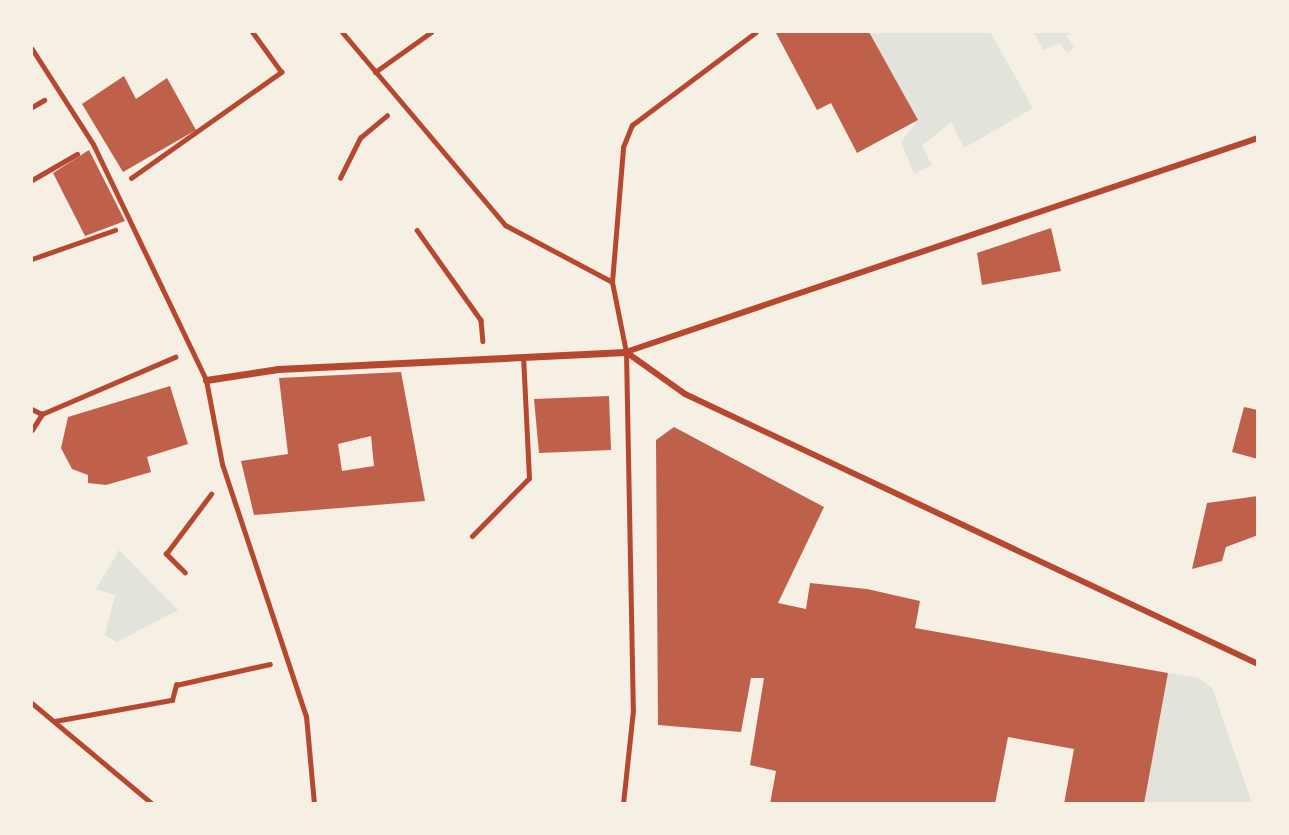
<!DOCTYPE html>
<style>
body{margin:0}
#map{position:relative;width:1289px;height:835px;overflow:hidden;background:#f6efe4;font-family:Lato,sans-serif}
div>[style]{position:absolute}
.green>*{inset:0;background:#e2e4dc}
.building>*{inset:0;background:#bf614a}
.path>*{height:4.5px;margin:-2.25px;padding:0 2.25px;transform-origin:2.25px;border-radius:2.25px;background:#b5482f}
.service>*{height:5px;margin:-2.5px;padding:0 2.5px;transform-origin:2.5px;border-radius:2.5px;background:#b5482f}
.pedestrian>*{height:6px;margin:-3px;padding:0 3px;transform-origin:3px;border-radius:3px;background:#b5482f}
.minor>*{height:7px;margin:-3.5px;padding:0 3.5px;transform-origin:3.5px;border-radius:3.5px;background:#b5482f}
span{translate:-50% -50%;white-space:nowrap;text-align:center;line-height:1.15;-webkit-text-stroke:7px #f6efe4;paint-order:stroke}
.frame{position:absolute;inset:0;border:33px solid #f6efe4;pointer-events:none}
</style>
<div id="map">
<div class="green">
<div style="clip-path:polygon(869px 32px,990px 32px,1033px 108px,964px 148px,951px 122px,922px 146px,932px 165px,914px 174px,901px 142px,918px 120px)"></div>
<div style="clip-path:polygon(1034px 32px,1073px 32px,1066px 36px,1074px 48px,1067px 53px,1060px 43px,1043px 50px)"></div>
<div style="clip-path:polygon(119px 550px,178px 610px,117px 642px,105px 635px,115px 595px,96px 589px)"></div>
<div style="clip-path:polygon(1168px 673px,1199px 678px,1212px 688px,1252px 803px,1144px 804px)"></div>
</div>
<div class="building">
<div style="clip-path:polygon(869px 32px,918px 120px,857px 153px,831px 103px,817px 110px,776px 33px)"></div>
<div style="clip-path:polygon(124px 76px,136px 99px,167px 78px,196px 130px,123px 172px,82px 104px)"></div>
<div style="clip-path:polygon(89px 150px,125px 221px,85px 236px,53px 173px)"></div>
<div style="clip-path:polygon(1051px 228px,1061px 271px,982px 285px,977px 253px)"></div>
<div style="clip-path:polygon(evenodd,401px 372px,425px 501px,254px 515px,241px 461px,288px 454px,279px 378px,401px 372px,371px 436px,374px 466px,342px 471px,338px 444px,371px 436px)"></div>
<div style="clip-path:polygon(170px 386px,188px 444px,147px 457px,151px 472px,106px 485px,88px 483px,88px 475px,72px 469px,61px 448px,68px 417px)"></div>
<div style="clip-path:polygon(609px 396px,611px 450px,539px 453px,534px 399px)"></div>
<div style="clip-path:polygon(1244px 407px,1258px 410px,1258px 459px,1232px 452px)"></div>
<div style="clip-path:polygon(674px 427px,824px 507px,778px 603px,806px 609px,810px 583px,867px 589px,920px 601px,915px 628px,1168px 673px,1144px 804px,1064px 804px,1074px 749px,1008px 737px,995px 804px,770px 804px,776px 771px,750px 765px,764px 678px,751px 678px,741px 732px,658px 725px,656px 440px)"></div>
<div style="clip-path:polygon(1258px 496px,1258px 535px,1226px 547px,1222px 561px,1192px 569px,1207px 503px)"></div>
</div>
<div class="path">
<div style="left:32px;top:107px;width:14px;rotate:-30deg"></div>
<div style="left:131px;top:178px;width:184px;rotate:-35.2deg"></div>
<div style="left:281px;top:72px;width:49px;rotate:-125.9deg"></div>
<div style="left:340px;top:178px;width:45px;rotate:-63.4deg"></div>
<div style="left:360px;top:138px;width:35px;rotate:-40deg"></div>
<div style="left:32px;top:180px;width:52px;rotate:-30deg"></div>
<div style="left:417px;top:230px;width:110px;rotate:54.6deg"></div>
<div style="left:481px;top:320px;width:21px;rotate:85deg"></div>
<div style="left:32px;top:259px;width:88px;rotate:-19.3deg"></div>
<div style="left:32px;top:409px;width:11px;rotate:27deg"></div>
<div style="left:32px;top:430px;width:19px;rotate:-58deg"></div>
<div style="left:42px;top:414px;width:145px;rotate:-23.2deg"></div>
<div style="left:185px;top:573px;width:27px;rotate:-135deg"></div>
<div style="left:166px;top:554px;width:75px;rotate:-53.1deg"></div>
<div style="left:32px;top:703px;width:158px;rotate:39.9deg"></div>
<div style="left:55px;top:721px;width:119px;rotate:-10.2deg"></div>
<div style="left:172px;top:700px;width:16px;rotate:-75deg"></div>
<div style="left:176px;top:685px;width:96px;rotate:-12.6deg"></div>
</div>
<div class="service">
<div style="left:342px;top:32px;width:253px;rotate:49.8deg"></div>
<div style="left:505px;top:225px;width:121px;rotate:28deg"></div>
<div style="left:612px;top:282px;width:71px;rotate:78.7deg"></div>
<div style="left:626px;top:352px;width:358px;rotate:88.9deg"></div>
<div style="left:633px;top:710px;width:95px;rotate:96.1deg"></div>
<div style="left:32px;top:49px;width:113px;rotate:57.3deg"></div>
<div style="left:93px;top:144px;width:262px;rotate:64.4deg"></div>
<div style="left:206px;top:380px;width:86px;rotate:79.2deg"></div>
<div style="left:222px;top:464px;width:266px;rotate:71.6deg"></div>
<div style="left:306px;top:716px;width:88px;rotate:84.8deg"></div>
<div style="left:375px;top:72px;width:69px;rotate:-35.5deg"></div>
<div style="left:612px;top:282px;width:135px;rotate:-85.3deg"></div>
<div style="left:623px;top:147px;width:24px;rotate:-68deg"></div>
<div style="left:632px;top:125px;width:155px;rotate:-36.9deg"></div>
<div style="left:472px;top:536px;width:81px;rotate:-45.5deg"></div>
<div style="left:529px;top:478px;width:121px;rotate:-92.8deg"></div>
</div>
<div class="pedestrian">
<div style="left:626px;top:352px;width:72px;rotate:35.4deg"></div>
<div style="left:685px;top:394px;width:633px;rotate:25.23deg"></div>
<div style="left:626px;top:352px;width:667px;rotate:-18.71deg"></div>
</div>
<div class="minor">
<div style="left:206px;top:380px;width:73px;rotate:-8.7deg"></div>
<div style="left:278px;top:369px;width:348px;rotate:-2.8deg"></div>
</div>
<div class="frame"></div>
</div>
